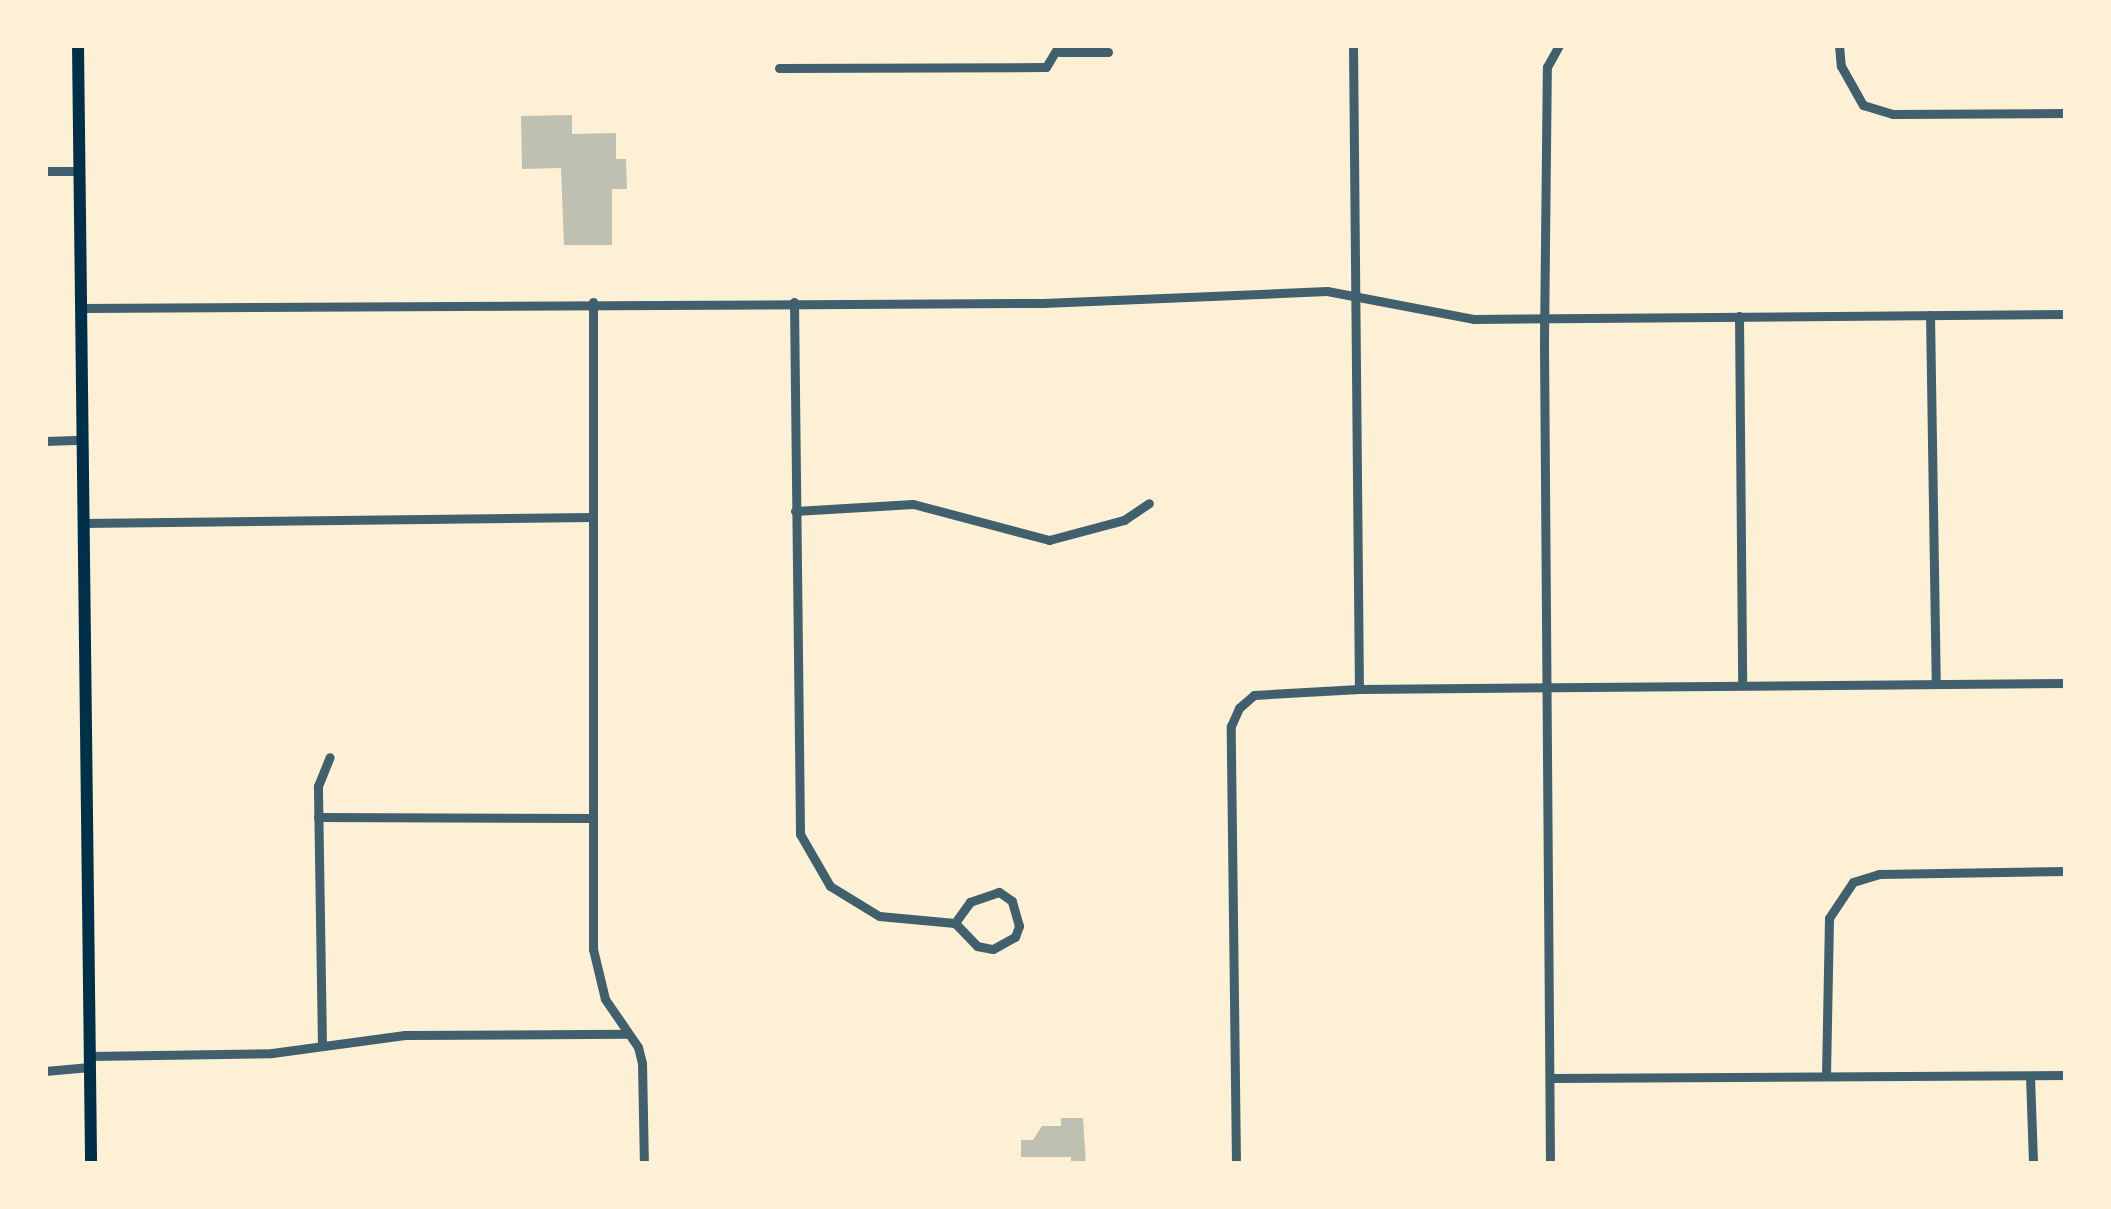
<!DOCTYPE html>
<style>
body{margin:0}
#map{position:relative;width:2111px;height:1209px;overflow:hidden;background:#fdf0d5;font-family:Ubuntu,sans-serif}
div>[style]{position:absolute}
.building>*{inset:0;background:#bec0b2}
.minor>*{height:9px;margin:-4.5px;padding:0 4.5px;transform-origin:4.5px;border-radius:4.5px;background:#3f606c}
.secondary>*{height:12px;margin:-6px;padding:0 6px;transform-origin:6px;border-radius:6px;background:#003049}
span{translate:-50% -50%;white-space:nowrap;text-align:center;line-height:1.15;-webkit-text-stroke:10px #fdf0d5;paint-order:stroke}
.frame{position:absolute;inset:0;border:48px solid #fdf0d5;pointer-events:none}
</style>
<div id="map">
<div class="building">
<div style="clip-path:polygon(572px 115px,572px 134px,616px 133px,616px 159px,626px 159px,627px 189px,612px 189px,612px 245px,564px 245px,561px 168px,522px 169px,521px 116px)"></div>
<div style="clip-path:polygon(1061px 1118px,1083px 1118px,1086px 1164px,1071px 1164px,1071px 1157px,1021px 1157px,1021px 1140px,1033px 1140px,1042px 1126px,1061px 1126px)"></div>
</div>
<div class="minor">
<div style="left:1353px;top:45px;width:644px;rotate:89.47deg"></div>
<div style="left:1839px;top:45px;width:21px;rotate:85deg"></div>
<div style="left:1841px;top:66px;width:45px;rotate:60.6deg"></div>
<div style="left:1863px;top:105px;width:31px;rotate:17deg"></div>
<div style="left:1893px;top:114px;width:173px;rotate:-0.3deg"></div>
<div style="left:1060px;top:52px;width:48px"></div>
<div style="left:779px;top:68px;width:267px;rotate:-0.2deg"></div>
<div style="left:1046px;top:67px;width:26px;rotate:-59deg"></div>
<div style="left:45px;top:171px;width:35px"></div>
<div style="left:593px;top:302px;width:647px;rotate:90deg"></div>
<div style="left:593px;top:949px;width:51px;rotate:76.5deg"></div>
<div style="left:605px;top:999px;width:58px;rotate:55.5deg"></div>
<div style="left:638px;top:1047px;width:16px;rotate:76deg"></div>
<div style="left:642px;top:1063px;width:101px;rotate:88.9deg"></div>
<div style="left:794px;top:302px;width:532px;rotate:89.35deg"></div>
<div style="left:800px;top:834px;width:60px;rotate:60deg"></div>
<div style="left:830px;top:886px;width:57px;rotate:31.5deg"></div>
<div style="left:879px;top:916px;width:76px;rotate:5.3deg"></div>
<div style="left:955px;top:923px;width:32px;rotate:46deg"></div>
<div style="left:977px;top:946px;width:16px;rotate:11deg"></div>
<div style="left:993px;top:949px;width:25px;rotate:-29deg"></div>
<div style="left:1015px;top:937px;width:12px;rotate:-70deg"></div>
<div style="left:1019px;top:926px;width:26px;rotate:-106deg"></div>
<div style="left:1012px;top:901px;width:16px;rotate:-145deg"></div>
<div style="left:999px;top:892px;width:31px;rotate:161deg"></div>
<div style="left:970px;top:902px;width:26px;rotate:126deg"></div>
<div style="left:82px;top:308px;width:961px;rotate:-0.3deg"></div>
<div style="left:1043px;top:303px;width:284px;rotate:-2.4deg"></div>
<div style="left:1327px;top:291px;width:150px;rotate:10.8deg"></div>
<div style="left:1474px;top:319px;width:592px;rotate:-0.48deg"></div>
<div style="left:1930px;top:315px;width:369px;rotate:89.1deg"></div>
<div style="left:1739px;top:316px;width:369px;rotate:89.5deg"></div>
<div style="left:45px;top:441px;width:37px;rotate:-2deg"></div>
<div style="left:795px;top:511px;width:118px;rotate:-3.4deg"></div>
<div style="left:913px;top:504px;width:141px;rotate:14.8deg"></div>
<div style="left:1049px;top:540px;width:78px;rotate:-14.9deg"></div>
<div style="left:1124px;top:520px;width:30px;rotate:-34deg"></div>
<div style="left:82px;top:523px;width:509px;rotate:-0.68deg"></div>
<div style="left:318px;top:817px;width:274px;rotate:0.2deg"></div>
<div style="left:322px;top:1046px;width:260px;rotate:-90.9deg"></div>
<div style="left:318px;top:786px;width:31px;rotate:-68deg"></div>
<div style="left:90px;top:1056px;width:182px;rotate:-0.9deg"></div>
<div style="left:272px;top:1053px;width:134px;rotate:-7.7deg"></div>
<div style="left:405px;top:1035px;width:222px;rotate:-0.3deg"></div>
<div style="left:45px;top:1071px;width:45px;rotate:-5.1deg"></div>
<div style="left:1826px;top:1075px;width:157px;rotate:-88.9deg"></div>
<div style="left:1829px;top:918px;width:43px;rotate:-56.3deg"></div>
<div style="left:1853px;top:882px;width:27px;rotate:-17deg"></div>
<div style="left:1879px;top:874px;width:187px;rotate:-0.9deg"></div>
<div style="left:2030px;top:1076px;width:88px;rotate:88deg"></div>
<div style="left:1551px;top:1078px;width:515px;rotate:-0.33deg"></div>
<div style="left:1236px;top:1164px;width:438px;rotate:-90.7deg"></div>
<div style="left:1231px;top:726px;width:20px;rotate:-66deg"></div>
<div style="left:1239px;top:708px;width:20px;rotate:-41deg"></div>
<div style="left:1254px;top:695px;width:105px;rotate:-3.3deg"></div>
<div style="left:1359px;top:689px;width:707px;rotate:-0.49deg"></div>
<div style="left:1550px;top:1164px;width:823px;rotate:-90.42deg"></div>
<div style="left:1544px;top:341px;width:274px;rotate:-89.4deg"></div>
<div style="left:1547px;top:67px;width:25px;rotate:-61deg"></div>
</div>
<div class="secondary">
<div style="left:78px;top:45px;width:1119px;rotate:89.33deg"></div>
</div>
<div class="frame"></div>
</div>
